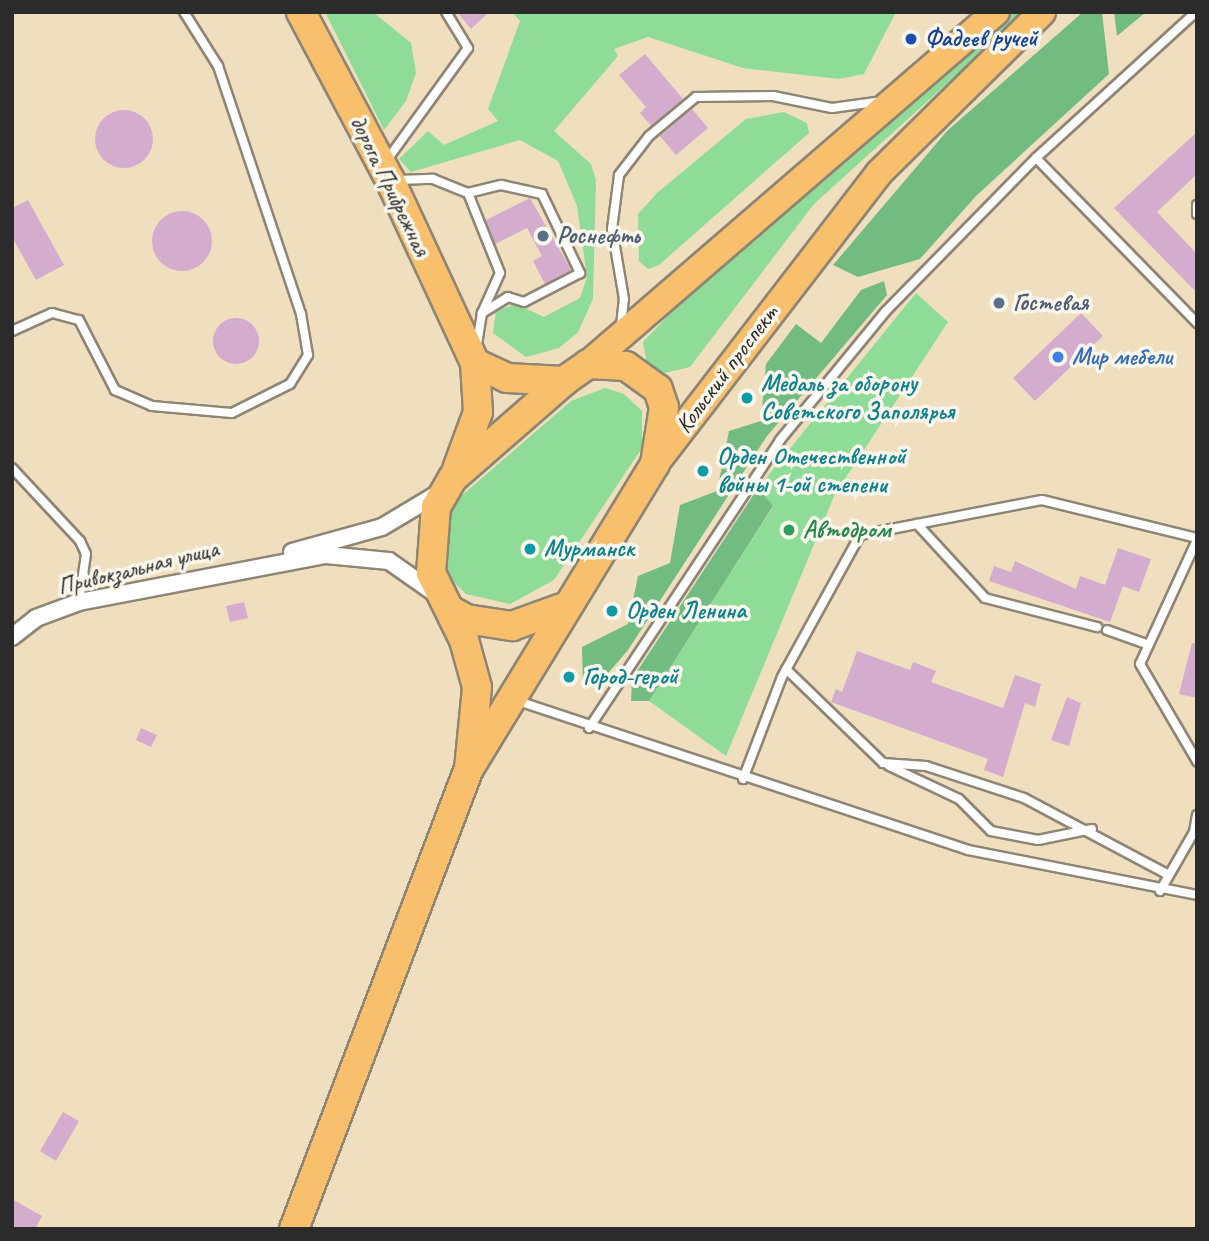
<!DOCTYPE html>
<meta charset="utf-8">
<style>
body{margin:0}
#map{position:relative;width:1209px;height:1241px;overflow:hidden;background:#f0dfbf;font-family:Caveat,sans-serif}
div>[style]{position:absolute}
.green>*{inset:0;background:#8fdc99}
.forest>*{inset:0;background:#73bc81}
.building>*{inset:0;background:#d3acce}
.round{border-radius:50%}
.roads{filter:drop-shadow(2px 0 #8e8575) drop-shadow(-2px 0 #8e8575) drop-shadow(0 2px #8e8575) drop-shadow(0 -2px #8e8575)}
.service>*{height:8px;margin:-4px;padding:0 4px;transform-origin:4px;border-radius:4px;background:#fff}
.minor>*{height:16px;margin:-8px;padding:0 8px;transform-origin:8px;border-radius:8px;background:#fff}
.primary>*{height:26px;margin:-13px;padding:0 13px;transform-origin:13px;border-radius:13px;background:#f8bf6c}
.trunk>*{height:28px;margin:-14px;padding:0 14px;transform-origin:14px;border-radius:14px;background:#f8bf6c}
.dots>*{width:19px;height:19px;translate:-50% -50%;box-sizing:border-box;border:4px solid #fbf7ec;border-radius:50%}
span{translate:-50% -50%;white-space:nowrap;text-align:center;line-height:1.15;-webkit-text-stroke:7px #fbf7ec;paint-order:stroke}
.transit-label{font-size:24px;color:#164399;font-weight:700}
.left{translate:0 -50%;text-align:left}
.street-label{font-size:24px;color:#2b2b2b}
.service-label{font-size:24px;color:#4e5e75;font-weight:700}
.shop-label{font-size:24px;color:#366cbe;font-weight:700}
.culture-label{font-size:24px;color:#0d838f;font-weight:700}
.leisure-label{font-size:24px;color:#27864d;font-weight:700}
.frame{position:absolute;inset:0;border:14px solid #2b2b2b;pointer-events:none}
</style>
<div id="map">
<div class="green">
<div style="clip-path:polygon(325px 12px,373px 12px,411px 43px,416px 73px,406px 101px,384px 130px)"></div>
<div style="clip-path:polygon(512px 12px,896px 12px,864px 74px,839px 79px,743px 68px,648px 37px,614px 49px,618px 56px,554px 131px,591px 164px,596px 180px,593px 299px,578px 332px,559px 348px,526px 357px,493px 333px,496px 311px,516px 304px,544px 317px,580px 298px,587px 277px,577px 206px,558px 161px,520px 140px,411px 172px,399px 159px,428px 131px,444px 145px,498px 121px,488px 109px,520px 21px)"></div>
<div style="clip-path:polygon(1010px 12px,1026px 12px,814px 204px,690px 367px,660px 374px,647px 364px,643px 342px,683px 300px)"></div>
<div style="clip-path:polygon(784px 112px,807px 123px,809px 133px,659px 265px,648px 269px,639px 261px,638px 214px,657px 193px,746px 119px)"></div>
<div style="clip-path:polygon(916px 293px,948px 322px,835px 494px,726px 756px,649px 701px,773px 507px,758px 488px)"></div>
<div style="clip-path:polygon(605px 388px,624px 394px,642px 411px,642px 448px,554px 580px,510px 604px,466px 594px,449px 577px,440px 554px,454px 502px,571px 401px)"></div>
</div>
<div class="forest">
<div style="clip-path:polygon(1083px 12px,1102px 12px,1109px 74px,976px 196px,920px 259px,858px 277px,833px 265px,947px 131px)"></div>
<div style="clip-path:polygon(1114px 12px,1146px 12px,1117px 36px)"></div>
<div style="clip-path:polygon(884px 281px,887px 295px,767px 436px,628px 650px,598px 685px,583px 685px,582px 647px,628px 624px,638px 576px,670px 563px,680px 505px,717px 491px,729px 431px,761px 421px,766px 364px,796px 324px,821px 343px,861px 290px)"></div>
<div style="clip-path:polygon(758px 488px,773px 506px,649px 701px,631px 701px,632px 679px)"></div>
</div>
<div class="building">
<div style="clip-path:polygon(457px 12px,489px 12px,471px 29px)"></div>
<div style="clip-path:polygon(645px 54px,683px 99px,651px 126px,640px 113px,646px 107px,619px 75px)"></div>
<div style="clip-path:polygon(692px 109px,708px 128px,676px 155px,660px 136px)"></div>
<div class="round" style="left:95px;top:110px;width:58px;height:58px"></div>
<div style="clip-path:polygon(1197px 132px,1197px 174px,1157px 212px,1197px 254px,1197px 293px,1114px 208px)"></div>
<div style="clip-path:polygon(530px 198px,571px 270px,545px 284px,533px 261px,542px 256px,527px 228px,495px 244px,486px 220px)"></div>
<div style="clip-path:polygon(28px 200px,64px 265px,36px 280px,12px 237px,12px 208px)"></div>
<div class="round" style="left:152px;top:211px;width:60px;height:60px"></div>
<div style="clip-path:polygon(1081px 313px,1103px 336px,1035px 401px,1013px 378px)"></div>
<div class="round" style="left:213px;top:318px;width:46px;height:46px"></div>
<div style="clip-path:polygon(1118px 548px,1151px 559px,1139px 592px,1123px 586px,1110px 622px,989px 581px,994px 566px,1011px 572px,1015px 561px,1076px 589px,1080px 576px,1105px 585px)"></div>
<div style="clip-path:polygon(244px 602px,248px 618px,230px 622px,226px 606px)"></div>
<div style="clip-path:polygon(1192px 643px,1197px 644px,1197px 698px,1179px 694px)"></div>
<div style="clip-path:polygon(857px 651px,910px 670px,913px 662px,936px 671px,931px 682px,1003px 708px,1015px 675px,1041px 684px,1035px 707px,1025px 703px,1003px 777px,984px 770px,988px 759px,831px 702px,836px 689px,842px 692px)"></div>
<div style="clip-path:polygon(1067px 697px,1081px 703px,1069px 746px,1051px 740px)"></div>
<div style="clip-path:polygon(141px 728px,157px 735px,151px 747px,136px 740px)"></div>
<div style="clip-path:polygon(63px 1112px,79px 1121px,56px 1161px,40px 1151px)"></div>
<div style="clip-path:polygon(12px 1199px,42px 1216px,35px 1229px,12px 1229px)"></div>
</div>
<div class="roads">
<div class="service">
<div style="left:1036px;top:158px;width:231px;rotate:45.7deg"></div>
<div style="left:387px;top:160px;width:138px;rotate:-54.1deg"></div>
<div style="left:468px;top:48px;width:42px;rotate:-121.4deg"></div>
<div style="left:398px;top:180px;width:35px;rotate:-2deg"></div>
<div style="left:433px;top:179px;width:38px;rotate:22deg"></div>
<div style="left:468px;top:193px;width:34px;rotate:-14deg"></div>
<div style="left:501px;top:185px;width:42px;rotate:12.4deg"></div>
<div style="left:542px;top:194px;width:88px;rotate:64.3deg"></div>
<div style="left:580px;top:273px;width:63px;rotate:152.6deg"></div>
<div style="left:524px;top:302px;width:17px;rotate:-163deg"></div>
<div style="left:508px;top:297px;width:31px;rotate:148deg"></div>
<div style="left:468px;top:193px;width:86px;rotate:68.2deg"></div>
<div style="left:500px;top:273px;width:44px;rotate:114.2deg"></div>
<div style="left:482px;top:313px;width:33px;rotate:99deg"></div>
<div style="left:1197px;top:205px;width:9px;rotate:90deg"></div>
<div style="left:621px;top:326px;width:27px;rotate:-84deg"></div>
<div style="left:624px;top:299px;width:71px;rotate:-99.7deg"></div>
<div style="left:612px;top:229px;width:54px;rotate:-82.6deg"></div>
<div style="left:619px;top:175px;width:49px;rotate:-52.4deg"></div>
<div style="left:649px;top:136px;width:61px;rotate:-39.7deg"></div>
<div style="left:696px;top:97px;width:77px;rotate:-0.7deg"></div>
<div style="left:773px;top:96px;width:60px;rotate:11.5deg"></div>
<div style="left:832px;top:108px;width:44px;rotate:-7.8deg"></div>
<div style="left:12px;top:331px;width:44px;rotate:-24.2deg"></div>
<div style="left:52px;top:313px;width:28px;rotate:15deg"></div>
<div style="left:79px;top:320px;width:79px;rotate:62.8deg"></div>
<div style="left:115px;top:390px;width:40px;rotate:23.4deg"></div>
<div style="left:152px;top:406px;width:80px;rotate:5deg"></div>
<div style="left:232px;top:413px;width:65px;rotate:-26.6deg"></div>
<div style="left:290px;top:384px;width:34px;rotate:-58deg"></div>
<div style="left:308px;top:355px;width:42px;rotate:-99.7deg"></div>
<div style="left:301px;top:314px;width:262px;rotate:-108.5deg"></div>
<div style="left:218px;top:66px;width:64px;rotate:-122.2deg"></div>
<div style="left:12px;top:468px;width:100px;rotate:47deg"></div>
<div style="left:80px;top:541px;width:14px;rotate:65deg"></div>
<div style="left:86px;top:554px;width:49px;rotate:98.3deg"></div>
<div style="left:917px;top:524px;width:100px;rotate:47.4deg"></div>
<div style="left:985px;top:598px;width:116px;rotate:14.5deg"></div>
<div style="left:1197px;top:540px;width:136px;rotate:114.7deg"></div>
<div style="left:1140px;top:664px;width:113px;rotate:59.6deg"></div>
<div style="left:1107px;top:630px;width:41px;rotate:19.7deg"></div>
<div style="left:786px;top:669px;width:135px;rotate:44.1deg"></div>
<div style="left:883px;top:763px;width:43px;rotate:4deg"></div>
<div style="left:926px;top:766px;width:103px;rotate:18.1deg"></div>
<div style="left:1024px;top:798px;width:160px;rotate:28deg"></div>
<div style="left:518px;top:701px;width:474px;rotate:18.3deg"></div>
<div style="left:968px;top:850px;width:233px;rotate:11.1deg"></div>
<div style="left:589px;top:728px;width:346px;rotate:-56.4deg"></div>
<div style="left:780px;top:440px;width:166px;rotate:-50.6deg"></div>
<div style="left:885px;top:312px;width:216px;rotate:-45.6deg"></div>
<div style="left:1036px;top:158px;width:217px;rotate:-42.4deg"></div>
<div style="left:889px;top:766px;width:77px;rotate:25.2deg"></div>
<div style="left:959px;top:799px;width:45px;rotate:45deg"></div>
<div style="left:991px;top:831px;width:48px;rotate:10.8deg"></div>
<div style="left:1038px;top:840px;width:55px;rotate:-11.5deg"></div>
<div style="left:743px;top:779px;width:109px;rotate:-69.1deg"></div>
<div style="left:782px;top:677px;width:162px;rotate:-61.2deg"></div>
<div style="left:860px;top:535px;width:185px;rotate:-10.9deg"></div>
<div style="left:1042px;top:500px;width:160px;rotate:13.8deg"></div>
<div style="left:1160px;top:891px;width:68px;rotate:-60deg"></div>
<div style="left:1194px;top:832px;width:17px;rotate:-80deg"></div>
</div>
<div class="minor">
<div style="left:292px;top:552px;width:93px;rotate:-15.5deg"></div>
<div style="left:382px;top:527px;width:66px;rotate:-30.8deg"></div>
<div style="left:12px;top:637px;width:31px;rotate:-38deg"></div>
<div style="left:36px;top:618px;width:46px;rotate:-20.4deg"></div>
<div style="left:79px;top:602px;width:251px;rotate:-10.8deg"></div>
<div style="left:326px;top:555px;width:63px;rotate:5.4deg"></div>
<div style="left:389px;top:561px;width:57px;rotate:35.1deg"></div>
</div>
<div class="primary">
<div style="left:588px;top:364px;width:539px;rotate:-40.79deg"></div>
<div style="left:655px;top:464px;width:367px;rotate:-52.4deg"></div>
<div style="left:879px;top:173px;width:229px;rotate:-44.6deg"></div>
</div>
<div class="trunk">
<div style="left:301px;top:12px;width:190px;rotate:62.1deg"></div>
<div style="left:390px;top:180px;width:202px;rotate:65.1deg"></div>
<div style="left:475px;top:363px;width:49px;rotate:86.5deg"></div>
<div style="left:478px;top:412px;width:61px;rotate:110.2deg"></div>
<div style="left:475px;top:363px;width:35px;rotate:25deg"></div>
<div style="left:507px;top:378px;width:57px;rotate:3deg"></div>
<div style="left:450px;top:610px;width:18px;rotate:29deg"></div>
<div style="left:466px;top:619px;width:47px;rotate:8.7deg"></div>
<div style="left:512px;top:626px;width:53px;rotate:-19.8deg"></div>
<div style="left:294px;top:1229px;width:492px;rotate:-69.2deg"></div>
<div style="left:469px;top:769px;width:82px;rotate:-84.4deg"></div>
<div style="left:477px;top:687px;width:49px;rotate:-105.5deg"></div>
<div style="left:464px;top:640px;width:75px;rotate:-116.2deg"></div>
<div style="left:431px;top:573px;width:66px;rotate:-85.7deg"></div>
<div style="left:436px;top:507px;width:34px;rotate:-60deg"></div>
<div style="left:453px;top:478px;width:147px;rotate:-41.1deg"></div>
<div style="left:564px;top:381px;width:29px;rotate:-35deg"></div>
<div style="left:588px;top:364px;width:38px;rotate:3deg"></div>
<div style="left:626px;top:366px;width:39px;rotate:36deg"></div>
<div style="left:658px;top:389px;width:19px;rotate:72deg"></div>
<div style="left:664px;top:407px;width:58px;rotate:99deg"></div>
<div style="left:655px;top:464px;width:357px;rotate:121.4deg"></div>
</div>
</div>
<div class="dots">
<div style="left:911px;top:39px;background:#1a4fb4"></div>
<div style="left:543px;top:236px;background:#5c6f8a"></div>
<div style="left:999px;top:303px;background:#5c6f8a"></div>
<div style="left:1058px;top:357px;background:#3f7fe0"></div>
<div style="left:747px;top:398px;background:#0f9aa8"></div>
<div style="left:703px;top:471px;background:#0f9aa8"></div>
<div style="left:789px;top:530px;background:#2e9e5b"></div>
<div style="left:530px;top:549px;background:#0f9aa8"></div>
<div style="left:612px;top:611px;background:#0f9aa8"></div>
<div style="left:569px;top:677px;background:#0f9aa8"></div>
</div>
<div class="transit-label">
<span class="left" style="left:925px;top:39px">Фадеев ручей</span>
</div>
<div class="street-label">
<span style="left:390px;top:186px;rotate:64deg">дорога Прибрежная</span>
<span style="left:727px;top:369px;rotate:-53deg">Кольский проспект</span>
<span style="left:138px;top:568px;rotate:-14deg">Привокзальная улица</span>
</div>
<div class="service-label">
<span class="left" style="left:557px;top:236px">Роснефть</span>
<span class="left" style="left:1013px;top:303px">Гостевая</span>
</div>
<div class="shop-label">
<span class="left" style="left:1072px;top:357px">Мир мебели</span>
</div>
<div class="culture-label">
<span class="left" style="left:761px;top:398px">Медаль за оборону<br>Советского Заполярья</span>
<span class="left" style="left:717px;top:471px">Орден Отечественной<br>войны 1-ой степени</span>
<span class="left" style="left:544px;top:549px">Мурманск</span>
<span class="left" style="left:626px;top:611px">Орден Ленина</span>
<span class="left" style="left:583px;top:677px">Город-герой</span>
</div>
<div class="leisure-label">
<span class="left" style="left:803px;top:530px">Автодром</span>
</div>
<div class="frame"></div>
</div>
